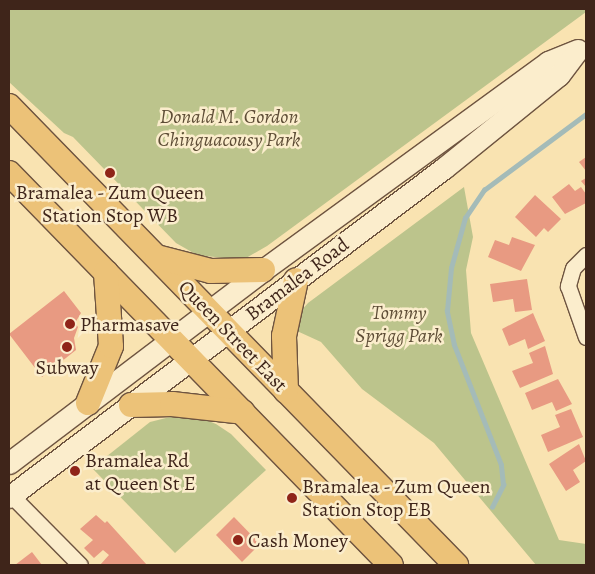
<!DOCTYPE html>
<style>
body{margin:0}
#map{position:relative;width:595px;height:574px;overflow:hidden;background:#f9e3b1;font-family:Alegreya,serif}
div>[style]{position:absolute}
.green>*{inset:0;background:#bcc48c}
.stream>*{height:4.5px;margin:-2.25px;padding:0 2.25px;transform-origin:2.25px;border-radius:2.25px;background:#a4bbb8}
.building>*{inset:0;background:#e89a82}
.roads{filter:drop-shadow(1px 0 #6e5440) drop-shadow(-1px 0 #6e5440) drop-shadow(0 1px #6e5440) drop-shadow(0 -1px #6e5440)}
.minor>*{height:15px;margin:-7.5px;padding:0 7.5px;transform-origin:7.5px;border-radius:7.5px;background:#fbedcc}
.secondary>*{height:21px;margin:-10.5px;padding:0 10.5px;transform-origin:10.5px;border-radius:10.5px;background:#fbedcc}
.primary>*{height:24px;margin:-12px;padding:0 12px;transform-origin:12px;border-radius:12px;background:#ecc278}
.dots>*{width:14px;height:14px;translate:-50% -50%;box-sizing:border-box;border:2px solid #fbedcc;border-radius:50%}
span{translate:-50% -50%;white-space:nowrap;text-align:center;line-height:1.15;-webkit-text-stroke:5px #fbedcc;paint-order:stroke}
.park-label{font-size:20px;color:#5e4d36;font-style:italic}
.poi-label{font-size:20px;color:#3f251a}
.left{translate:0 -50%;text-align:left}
.street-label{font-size:20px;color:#3f251a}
.frame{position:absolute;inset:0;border:10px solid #3f251a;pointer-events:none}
</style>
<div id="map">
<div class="green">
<div style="clip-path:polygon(9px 9px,586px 9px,586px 12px,267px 246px,246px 258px,225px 263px,224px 258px,197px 255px,176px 243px,73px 137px,64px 133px,9px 82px)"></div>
<div style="clip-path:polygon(464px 187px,473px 237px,466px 270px,471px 333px,559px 540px,586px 544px,586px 565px,536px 565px,434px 443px,362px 389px,321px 342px,297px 331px,301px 311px,308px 303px)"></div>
<div style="clip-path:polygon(174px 416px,201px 418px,216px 424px,231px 434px,266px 470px,175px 553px,92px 468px,150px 422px)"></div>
</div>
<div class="stream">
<div style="left:492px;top:507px;width:25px;rotate:-63deg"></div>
<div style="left:503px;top:485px;width:20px;rotate:-96deg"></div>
<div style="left:501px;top:465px;width:129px;rotate:-111.4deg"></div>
<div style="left:454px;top:345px;width:35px;rotate:-102deg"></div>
<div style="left:447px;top:311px;width:43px;rotate:-84.7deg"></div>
<div style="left:451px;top:268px;width:52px;rotate:-74.4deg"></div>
<div style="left:465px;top:218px;width:34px;rotate:-56deg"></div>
<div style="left:484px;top:190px;width:127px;rotate:-36.7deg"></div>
</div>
<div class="building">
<div style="clip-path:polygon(586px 157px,586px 171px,579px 162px)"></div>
<div style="clip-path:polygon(586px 178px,586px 187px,581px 181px)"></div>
<div style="clip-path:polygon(569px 184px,575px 191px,581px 187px,586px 194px,586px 203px,565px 214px,552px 197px)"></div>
<div style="clip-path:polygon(535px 195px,561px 219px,548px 232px,544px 228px,536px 237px,515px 217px)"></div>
<div style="clip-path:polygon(512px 237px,535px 245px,521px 271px,488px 257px,495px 240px,509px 245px)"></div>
<div style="clip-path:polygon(527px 279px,532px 310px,515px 312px,513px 299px,493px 302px,490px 284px)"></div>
<div style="clip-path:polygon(64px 291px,81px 313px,75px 323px,78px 327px,74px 338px,76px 350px,42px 377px,9px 334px)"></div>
<div style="clip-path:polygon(533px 313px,545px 341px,528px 349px,525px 339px,509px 346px,502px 329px)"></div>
<div style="clip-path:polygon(545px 346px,553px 374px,520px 388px,512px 371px,533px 363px,529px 353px)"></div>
<div style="clip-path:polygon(558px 379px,572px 404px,556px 411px,552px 402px,532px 410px,525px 393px)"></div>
<div style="clip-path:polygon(571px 409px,583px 437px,548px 452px,541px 435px,560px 427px,555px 415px)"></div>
<div style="clip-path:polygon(579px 444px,586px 461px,573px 470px,580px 482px,566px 491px,549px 464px)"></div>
<div style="clip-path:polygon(96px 515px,105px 523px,107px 521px,147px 565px,100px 565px,109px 555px,103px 550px,94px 558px,84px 548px,93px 540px,80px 529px)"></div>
<div style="clip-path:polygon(234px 517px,260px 544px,242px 562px,216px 535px)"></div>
<div style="clip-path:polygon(32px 552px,42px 565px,15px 565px)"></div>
</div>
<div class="roads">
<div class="minor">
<div style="left:586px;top:255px;width:18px;rotate:135deg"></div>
<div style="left:573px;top:268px;width:19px;rotate:106deg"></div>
<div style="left:568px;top:286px;width:54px;rotate:70.6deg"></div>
<div style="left:11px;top:495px;width:98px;rotate:45.4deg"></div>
</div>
<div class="secondary">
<div style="left:9px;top:463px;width:319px;rotate:-37.2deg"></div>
<div style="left:263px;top:270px;width:353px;rotate:-36.1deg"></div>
<div style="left:548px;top:62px;width:32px;rotate:-22deg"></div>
<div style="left:9px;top:497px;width:545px;rotate:-37.1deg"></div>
<div style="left:444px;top:168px;width:148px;rotate:-39deg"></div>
<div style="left:559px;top:75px;width:30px;rotate:-53deg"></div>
</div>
<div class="primary">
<div style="left:9px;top:106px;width:641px;rotate:45.76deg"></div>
<div style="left:9px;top:173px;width:547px;rotate:45.74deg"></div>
<div style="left:157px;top:257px;width:56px;rotate:14.5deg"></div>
<div style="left:211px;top:271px;width:52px;rotate:-1.1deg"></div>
<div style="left:286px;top:391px;width:55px;rotate:-92.1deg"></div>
<div style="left:284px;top:336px;width:57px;rotate:-77.9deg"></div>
<div style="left:88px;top:403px;width:61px;rotate:-68deg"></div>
<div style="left:111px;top:346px;width:74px;rotate:-93.9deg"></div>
<div style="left:131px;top:405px;width:41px;rotate:-1.4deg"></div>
<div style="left:172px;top:404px;width:71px;rotate:6.4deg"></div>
</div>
</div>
<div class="dots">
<div style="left:110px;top:173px;background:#8f2418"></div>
<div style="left:70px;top:324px;background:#8f2418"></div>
<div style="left:67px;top:347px;background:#8f2418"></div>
<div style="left:75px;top:471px;background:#8f2418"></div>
<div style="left:292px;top:498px;background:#8f2418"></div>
<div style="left:238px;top:540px;background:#8f2418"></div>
</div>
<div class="park-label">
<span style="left:229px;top:128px">Donald M. Gordon<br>Chinguacousy Park</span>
<span style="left:399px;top:324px">Tommy<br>Sprigg Park</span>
</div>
<div class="poi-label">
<span style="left:110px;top:204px">Bramalea - Zum Queen<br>Station Stop WB</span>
<span class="left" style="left:80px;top:324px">Pharmasave</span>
<span style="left:67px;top:367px">Subway</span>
<span class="left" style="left:85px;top:472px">Bramalea Rd<br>at Queen St E</span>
<span class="left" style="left:302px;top:498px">Bramalea - Zum Queen<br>Station Stop EB</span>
<span class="left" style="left:248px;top:540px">Cash Money</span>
</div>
<div class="street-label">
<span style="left:297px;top:279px;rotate:-37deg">Bramalea Road</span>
<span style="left:233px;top:336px;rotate:46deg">Queen Street East</span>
</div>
<div class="frame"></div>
</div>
